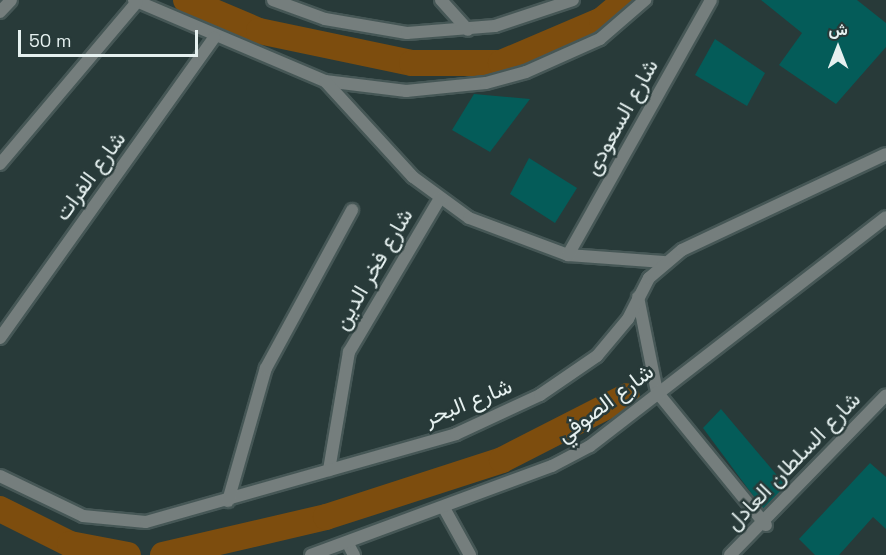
<!DOCTYPE html>
<meta charset="utf-8">
<style>
body{margin:0}
#map{position:relative;width:886px;height:555px;overflow:hidden;background:#283a39;font-family:"Space Grotesk",Vazirmatn,sans-serif}
div>[style]{position:absolute}
.canal>*{height:26px;margin:-13px;padding:0 13px;transform-origin:13px;border-radius:13px;background:#7d4d0e}
.building>*{inset:0;background:#045c59}
.roads{filter:drop-shadow(2px 0 #465756) drop-shadow(-2px 0 #465756) drop-shadow(0 2px #465756) drop-shadow(0 -2px #465756)}
.minor>*{height:12px;margin:-6px;padding:0 6px;transform-origin:6px;border-radius:6px;background:#757e7d}
.tertiary>*{height:12px;margin:-6px;padding:0 6px;transform-origin:6px;border-radius:6px;background:#757e7d}
span{translate:-50% -50%;white-space:nowrap;text-align:center;line-height:1.15;-webkit-text-stroke:5px #283a39;paint-order:stroke}
.street-label{font-size:22px;color:#e6f1f0}
.north{position:absolute;left:808px;top:18px;width:60px;height:60px;-webkit-text-stroke:4px #283a39;paint-order:stroke;rotate:0deg;font-size:16px;font-weight:700;line-height:24px;text-align:center;color:#e6f1f0}
.north::after{content:'';display:block;margin:auto;width:21px;height:27px;background:#e6f1f0;clip-path:polygon(50% 0,100% 100%,50% 72%,0 100%)}
.scale{position:absolute;left:18px;top:30px;width:180px;height:27px;box-sizing:border-box;border:3px solid #e6f1f0;border-top:0;padding-left:8px;font-size:18px;line-height:21px;white-space:nowrap;color:#e6f1f0;-webkit-text-stroke:4px #283a39;paint-order:stroke}
</style>
<div id="map">
<div class="canal">
<div style="left:186px;top:0;width:79px;rotate:23deg"></div>
<div style="left:259px;top:31px;width:156px;rotate:11.8deg"></div>
<div style="left:412px;top:63px;width:89px"></div>
<div style="left:501px;top:63px;width:110px;rotate:-23.1deg"></div>
<div style="left:602px;top:20px;width:31px;rotate:-40deg"></div>
<div style="left:0;top:509px;width:78px;rotate:26.6deg"></div>
<div style="left:70px;top:544px;width:59px;rotate:10.7deg"></div>
<div style="left:163px;top:555px;width:167px;rotate:-13.1deg"></div>
<div style="left:326px;top:517px;width:185px;rotate:-17.9deg"></div>
<div style="left:502px;top:460px;width:140px;rotate:-27.1deg"></div>
</div>
<div class="building">
<div style="clip-path:polygon(761px 0,857px 0,886px 23px,886px 47px,836px 104px,779px 65px,802px 33px)"></div>
<div style="clip-path:polygon(715px 39px,765px 73px,747px 106px,695px 75px)"></div>
<div style="clip-path:polygon(474px 94px,530px 99px,490px 152px,452px 130px)"></div>
<div style="clip-path:polygon(529px 158px,577px 188px,555px 223px,510px 194px)"></div>
<div style="clip-path:polygon(721px 409px,786px 486px,763px 509px,703px 428px)"></div>
<div style="clip-path:polygon(870px 463px,886px 477px,886px 529px,873px 517px,839px 555px,815px 555px,799px 539px)"></div>
</div>
<div class="roads">
<div class="minor">
<div style="left:134px;top:0;width:207px;rotate:23deg"></div>
<div style="left:325px;top:81px;width:82px;rotate:7deg"></div>
<div style="left:406px;top:91px;width:80px;rotate:-5.7deg"></div>
<div style="left:486px;top:83px;width:41px;rotate:-15.4deg"></div>
<div style="left:526px;top:72px;width:81px;rotate:-24deg"></div>
<div style="left:600px;top:39px;width:60px;rotate:-40.9deg"></div>
<div style="left:273px;top:0;width:55px;rotate:20.1deg"></div>
<div style="left:325px;top:19px;width:83px;rotate:9.7deg"></div>
<div style="left:407px;top:33px;width:88px;rotate:-4.5deg"></div>
<div style="left:495px;top:26px;width:82px;rotate:-18.4deg"></div>
<div style="left:441px;top:0;width:40px;rotate:48deg"></div>
<div style="left:0;top:12px;width:16px;rotate:-47deg"></div>
<div style="left:325px;top:81px;width:130px;rotate:47.5deg"></div>
<div style="left:413px;top:177px;width:69px;rotate:36.2deg"></div>
<div style="left:469px;top:218px;width:106px;rotate:20.5deg"></div>
<div style="left:568px;top:255px;width:96px;rotate:4.2deg"></div>
<div style="left:0;top:164px;width:212px;rotate:-49.8deg"></div>
<div style="left:568px;top:255px;width:292px;rotate:-60.7deg"></div>
<div style="left:638px;top:297px;width:97px;rotate:78.7deg"></div>
<div style="left:657px;top:392px;width:172px;rotate:50.7deg"></div>
<div style="left:0;top:338px;width:369px;rotate:-54.5deg"></div>
<div style="left:329px;top:470px;width:120px;rotate:-80.4deg"></div>
<div style="left:349px;top:352px;width:179px;rotate:-59.4deg"></div>
<div style="left:0;top:476px;width:92px;rotate:25.7deg"></div>
<div style="left:83px;top:516px;width:63px;rotate:5.4deg"></div>
<div style="left:146px;top:522px;width:322px;rotate:-15.8deg"></div>
<div style="left:456px;top:434px;width:93px;rotate:-24.9deg"></div>
<div style="left:540px;top:395px;width:69px;rotate:-34.4deg"></div>
<div style="left:597px;top:356px;width:48px;rotate:-50deg"></div>
<div style="left:628px;top:319px;width:46px;rotate:-62.9deg"></div>
<div style="left:649px;top:278px;width:43px;rotate:-40.3deg"></div>
<div style="left:682px;top:250px;width:225px;rotate:-25.2deg"></div>
<div style="left:228px;top:501px;width:138px;rotate:-74.1deg"></div>
<div style="left:266px;top:368px;width:180px;rotate:-61.4deg"></div>
<div style="left:444px;top:508px;width:54px;rotate:61deg"></div>
<div style="left:347px;top:542px;width:15px;rotate:62deg"></div>
<div style="left:730px;top:555px;width:223px;rotate:-45.7deg"></div>
</div>
<div class="tertiary">
<div style="left:311px;top:555px;width:257px;rotate:-20.3deg"></div>
<div style="left:552px;top:466px;width:43px;rotate:-27.8deg"></div>
<div style="left:590px;top:446px;width:374px;rotate:-37.7deg"></div>
</div>
</div>
<div class="street-label">
<span style="left:621px;top:117px;rotate:-61deg">شارع السعودى</span>
<span style="left:90px;top:176px;rotate:-54deg">شارع الفرات</span>
<span style="left:373px;top:269px;rotate:-60deg">شارع فخر الدين</span>
<span style="left:468px;top:402px;rotate:-22deg">شارع البحر</span>
<span style="left:605px;top:403px;rotate:-37deg">شارع الصوفي</span>
<span style="left:793px;top:461px;rotate:-46deg">شارع السلطان العادل</span>
</div>
<div class="north">ش</div>
<div class="scale">50 m</div>
</div>
